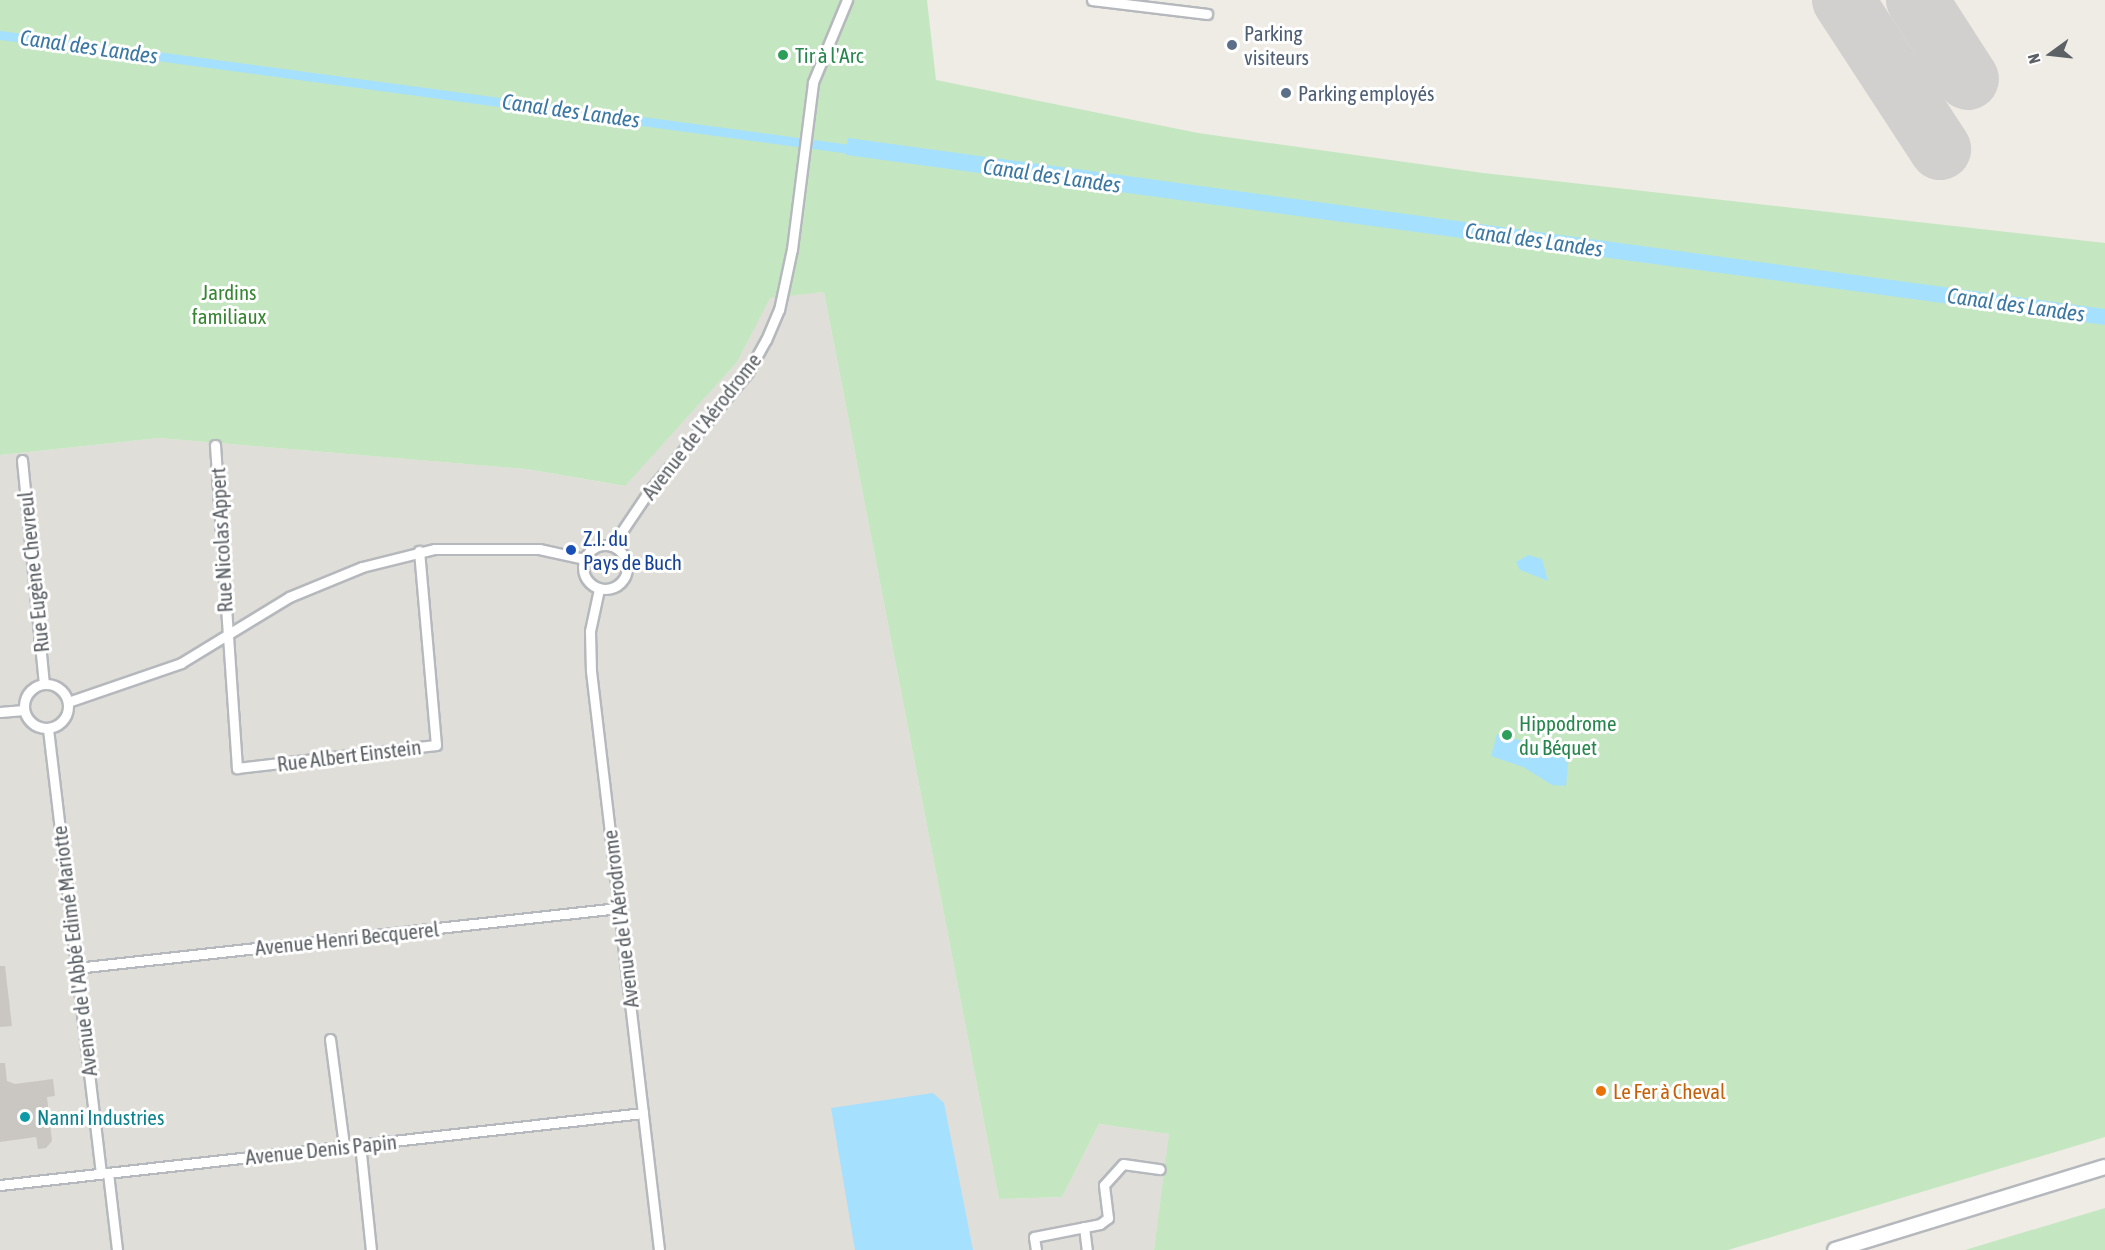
<!DOCTYPE html>
<meta charset="utf-8">
<style>
body{margin:0}
#map{position:relative;width:2105px;height:1250px;overflow:hidden;background:#efece5;font-family:"Asap Condensed",sans-serif}
div>[style]{position:absolute}
.industrial>*{inset:0;background:#e0ded9}
.green>*{inset:0;background:#c4e7c1}
.water>*{inset:0;background:#a5e0ff}
.canal>*{height:9px;margin:-4.5px;padding:0 4.5px;transform-origin:4.5px;border-radius:4.5px;background:#a5e0ff}
.runway>*{height:62px;margin:-31px;padding:0 31px;transform-origin:31px;border-radius:31px;background:#d2d0ce}
.building>*{inset:0;background:#cac7c2}
.roads{filter:drop-shadow(2px 0 #b5b8bc) drop-shadow(-2px 0 #b5b8bc) drop-shadow(0 2px #b5b8bc) drop-shadow(0 -2px #b5b8bc)}
.minor>*{height:9px;margin:-4.5px;padding:0 4.5px;transform-origin:4.5px;border-radius:4.5px;background:#fff}
.minor>.ring{margin:-4.5px;padding:0;box-sizing:content-box;background:none;border:9px solid #fff;border-radius:50%}
.secondary>*{height:14px;margin:-7px;padding:0 7px;transform-origin:7px;border-radius:7px;background:#fff}
.dots>*{width:16px;height:16px;translate:-50% -50%;box-sizing:border-box;border:3px solid #fff;border-radius:50%}
span{translate:-50% -50%;white-space:nowrap;text-align:center;line-height:1.15;-webkit-text-stroke:6px #fff;paint-order:stroke}
.service-label{font-size:21px;color:#4e5e75}
.left{translate:0 -50%;text-align:left}
.leisure-label{font-size:21px;color:#27864d}
.park-label{font-size:21px;color:#378633}
.street-label{font-size:21px;color:#5c6166}
.transit-label{font-size:21px;color:#164399}
.food-label{font-size:21px;color:#c56008}
.culture-label{font-size:21px;color:#0d838f}
.water-label{font-size:22px;color:#3a77a2;font-style:italic}
.north{position:absolute;left:2021px;top:24px;width:60px;height:60px;-webkit-text-stroke:4px #fff;paint-order:stroke;rotate:255deg;font-size:16px;font-weight:700;line-height:24px;text-align:center;color:#5c6166}
.north::after{content:'';display:block;margin:auto;width:21px;height:27px;background:#5c6166;clip-path:polygon(50% 0,100% 100%,50% 72%,0 100%)}
</style>
<div id="map">
<div class="industrial">
<div style="clip-path:polygon(824px 292px,999px 1199px,1062px 1197px,1099px 1124px,1170px 1134px,1154px 1250px,0 1250px,0 455px,159px 438px,526px 469px,624px 486px,737px 362px,770px 297px)"></div>
</div>
<div class="green">
<div style="clip-path:polygon(0 0,927px 0,936px 80px,1198px 133px,1483px 173px,2105px 243px,2105px 1137px,1728px 1250px,1154px 1250px,1169px 1134px,1099px 1124px,1062px 1197px,999px 1199px,824px 292px,770px 298px,737px 362px,625px 486px,526px 469px,159px 438px,0 455px)"></div>
<div style="clip-path:polygon(2105px 1208px,2105px 1250px,1965px 1250px)"></div>
</div>
<div class="water">
<div style="clip-path:polygon(848px 138px,2105px 309px,2105px 325px,846px 155px)"></div>
<div style="clip-path:polygon(1528px 555px,1542px 559px,1548px 581px,1520px 570px,1516px 562px)"></div>
<div style="clip-path:polygon(1497px 734px,1569px 754px,1566px 786px,1552px 785px,1523px 767px,1491px 756px)"></div>
<div style="clip-path:polygon(933px 1093px,944px 1103px,973px 1250px,855px 1250px,831px 1108px)"></div>
</div>
<div class="canal">
<div style="left:0;top:35px;width:865px;rotate:7.64deg"></div>
</div>
<div class="runway">
<div style="left:1843px;top:0;width:178px;rotate:56.9deg"></div>
<div style="left:1917px;top:0;width:94px;rotate:57.2deg"></div>
</div>
<div class="building">
<div style="clip-path:polygon(0 966px,5px 966px,12px 1026px,0 1027px)"></div>
<div style="clip-path:polygon(0 1063px,5px 1063px,7px 1081px,15px 1084px,53px 1079px,55px 1096px,47px 1097px,52px 1141px,46px 1148px,38px 1149px,36px 1137px,0 1142px)"></div>
</div>
<div class="roads">
<div class="minor">
<div style="left:1092px;top:0;width:116px;rotate:6.9deg"></div>
<div style="left:215px;top:445px;width:324px;rotate:86.1deg"></div>
<div style="left:237px;top:768px;width:200px;rotate:-6.6deg"></div>
<div style="left:436px;top:745px;width:195px;rotate:-95deg"></div>
<div style="left:22px;top:460px;width:225px;rotate:84.4deg"></div>
<div class="ring" style="left:583px;top:545px;width:35px;height:35px"></div>
<div style="left:612px;top:546px;width:63px;rotate:-56.1deg"></div>
<div style="left:647px;top:494px;width:158px;rotate:-50.4deg"></div>
<div style="left:748px;top:372px;width:37px;rotate:-61deg"></div>
<div style="left:766px;top:340px;width:33px;rotate:-67deg"></div>
<div style="left:779px;top:310px;width:62px;rotate:-78deg"></div>
<div style="left:792px;top:249px;width:168px;rotate:-82.8deg"></div>
<div style="left:813px;top:82px;width:89px;rotate:-67.5deg"></div>
<div style="left:599px;top:589px;width:43px;rotate:102.1deg"></div>
<div style="left:590px;top:631px;width:40px;rotate:88.6deg"></div>
<div style="left:591px;top:671px;width:583px;rotate:83.3deg"></div>
<div class="ring" style="left:24px;top:684px;width:35px;height:35px"></div>
<div style="left:68px;top:702px;width:120px;rotate:-19deg"></div>
<div style="left:181px;top:663px;width:127px;rotate:-31.4deg"></div>
<div style="left:289px;top:597px;width:79px;rotate:-22.3deg"></div>
<div style="left:362px;top:567px;width:75px;rotate:-13.9deg"></div>
<div style="left:435px;top:549px;width:104px"></div>
<div style="left:539px;top:549px;width:46px;rotate:12.5deg"></div>
<div style="left:0;top:712px;width:24px;rotate:-5deg"></div>
<div style="left:48px;top:729px;width:447px;rotate:83.2deg"></div>
<div style="left:76px;top:968px;width:546px;rotate:-6.31deg"></div>
<div style="left:330px;top:1039px;width:108px;rotate:82.5deg"></div>
<div style="left:360px;top:1144px;width:107px;rotate:84.1deg"></div>
<div style="left:108px;top:1173px;width:78px;rotate:83.3deg"></div>
<div style="left:0;top:1185px;width:647px;rotate:-6.39deg"></div>
<div style="left:1084px;top:1227px;width:23px;rotate:83deg"></div>
<div style="left:1036px;top:1250px;width:13px;rotate:-99deg"></div>
<div style="left:1034px;top:1237px;width:67px;rotate:-11.1deg"></div>
<div style="left:1100px;top:1224px;width:10px;rotate:-37deg"></div>
<div style="left:1108px;top:1218px;width:33px;rotate:-97deg"></div>
<div style="left:1104px;top:1185px;width:28px;rotate:-48deg"></div>
<div style="left:1123px;top:1164px;width:37px;rotate:8deg"></div>
</div>
<div class="secondary">
<div style="left:1835px;top:1250px;width:282px;rotate:-17.1deg"></div>
</div>
</div>
<div class="dots">
<div style="left:1232px;top:45px;background:#5c6f8a"></div>
<div style="left:783px;top:55px;background:#2e9e5b"></div>
<div style="left:1286px;top:93px;background:#5c6f8a"></div>
<div style="left:571px;top:550px;background:#1a4fb4"></div>
<div style="left:1507px;top:735px;background:#2e9e5b"></div>
<div style="left:1601px;top:1091px;background:#e8710a"></div>
<div style="left:25px;top:1117px;background:#0f9aa8"></div>
</div>
<div class="service-label">
<span class="left" style="left:1244px;top:45px">Parking<br>visiteurs</span>
<span class="left" style="left:1298px;top:93px">Parking employés</span>
</div>
<div class="leisure-label">
<span class="left" style="left:795px;top:55px">Tir à l'Arc</span>
<span class="left" style="left:1519px;top:735px">Hippodrome<br>du Béquet</span>
</div>
<div class="park-label">
<span style="left:229px;top:304px">Jardins<br>familiaux</span>
</div>
<div class="street-label">
<span style="left:701px;top:426px;rotate:-52deg">Avenue de l'Aérodrome</span>
<span style="left:221px;top:540px;rotate:-93deg">Rue Nicolas Appert</span>
<span style="left:33px;top:572px;rotate:-96deg">Rue Eugène Chevreul</span>
<span style="left:349px;top:755px;rotate:-7deg">Rue Albert Einstein</span>
<span style="left:620px;top:919px;rotate:-97deg">Avenue de l'Aérodrome</span>
<span style="left:347px;top:938px;rotate:-6deg">Avenue Henri Becquerel</span>
<span style="left:74px;top:951px;rotate:-97deg">Avenue de l'Abbé Edimé Mariotte</span>
<span style="left:321px;top:1149px;rotate:-6deg">Avenue Denis Papin</span>
</div>
<div class="transit-label">
<span class="left" style="left:583px;top:550px">Z.I. du<br>Pays de Buch</span>
</div>
<div class="food-label">
<span class="left" style="left:1613px;top:1091px">Le Fer à Cheval</span>
</div>
<div class="culture-label">
<span class="left" style="left:37px;top:1117px">Nanni Industries</span>
</div>
<div class="water-label">
<span style="left:89px;top:47px;rotate:8deg">Canal des Landes</span>
<span style="left:571px;top:111px;rotate:8deg">Canal des Landes</span>
<span style="left:1052px;top:176px;rotate:8deg">Canal des Landes</span>
<span style="left:1534px;top:240px;rotate:8deg">Canal des Landes</span>
<span style="left:2016px;top:305px;rotate:8deg">Canal des Landes</span>
</div>
<div class="north">N</div>
</div>
